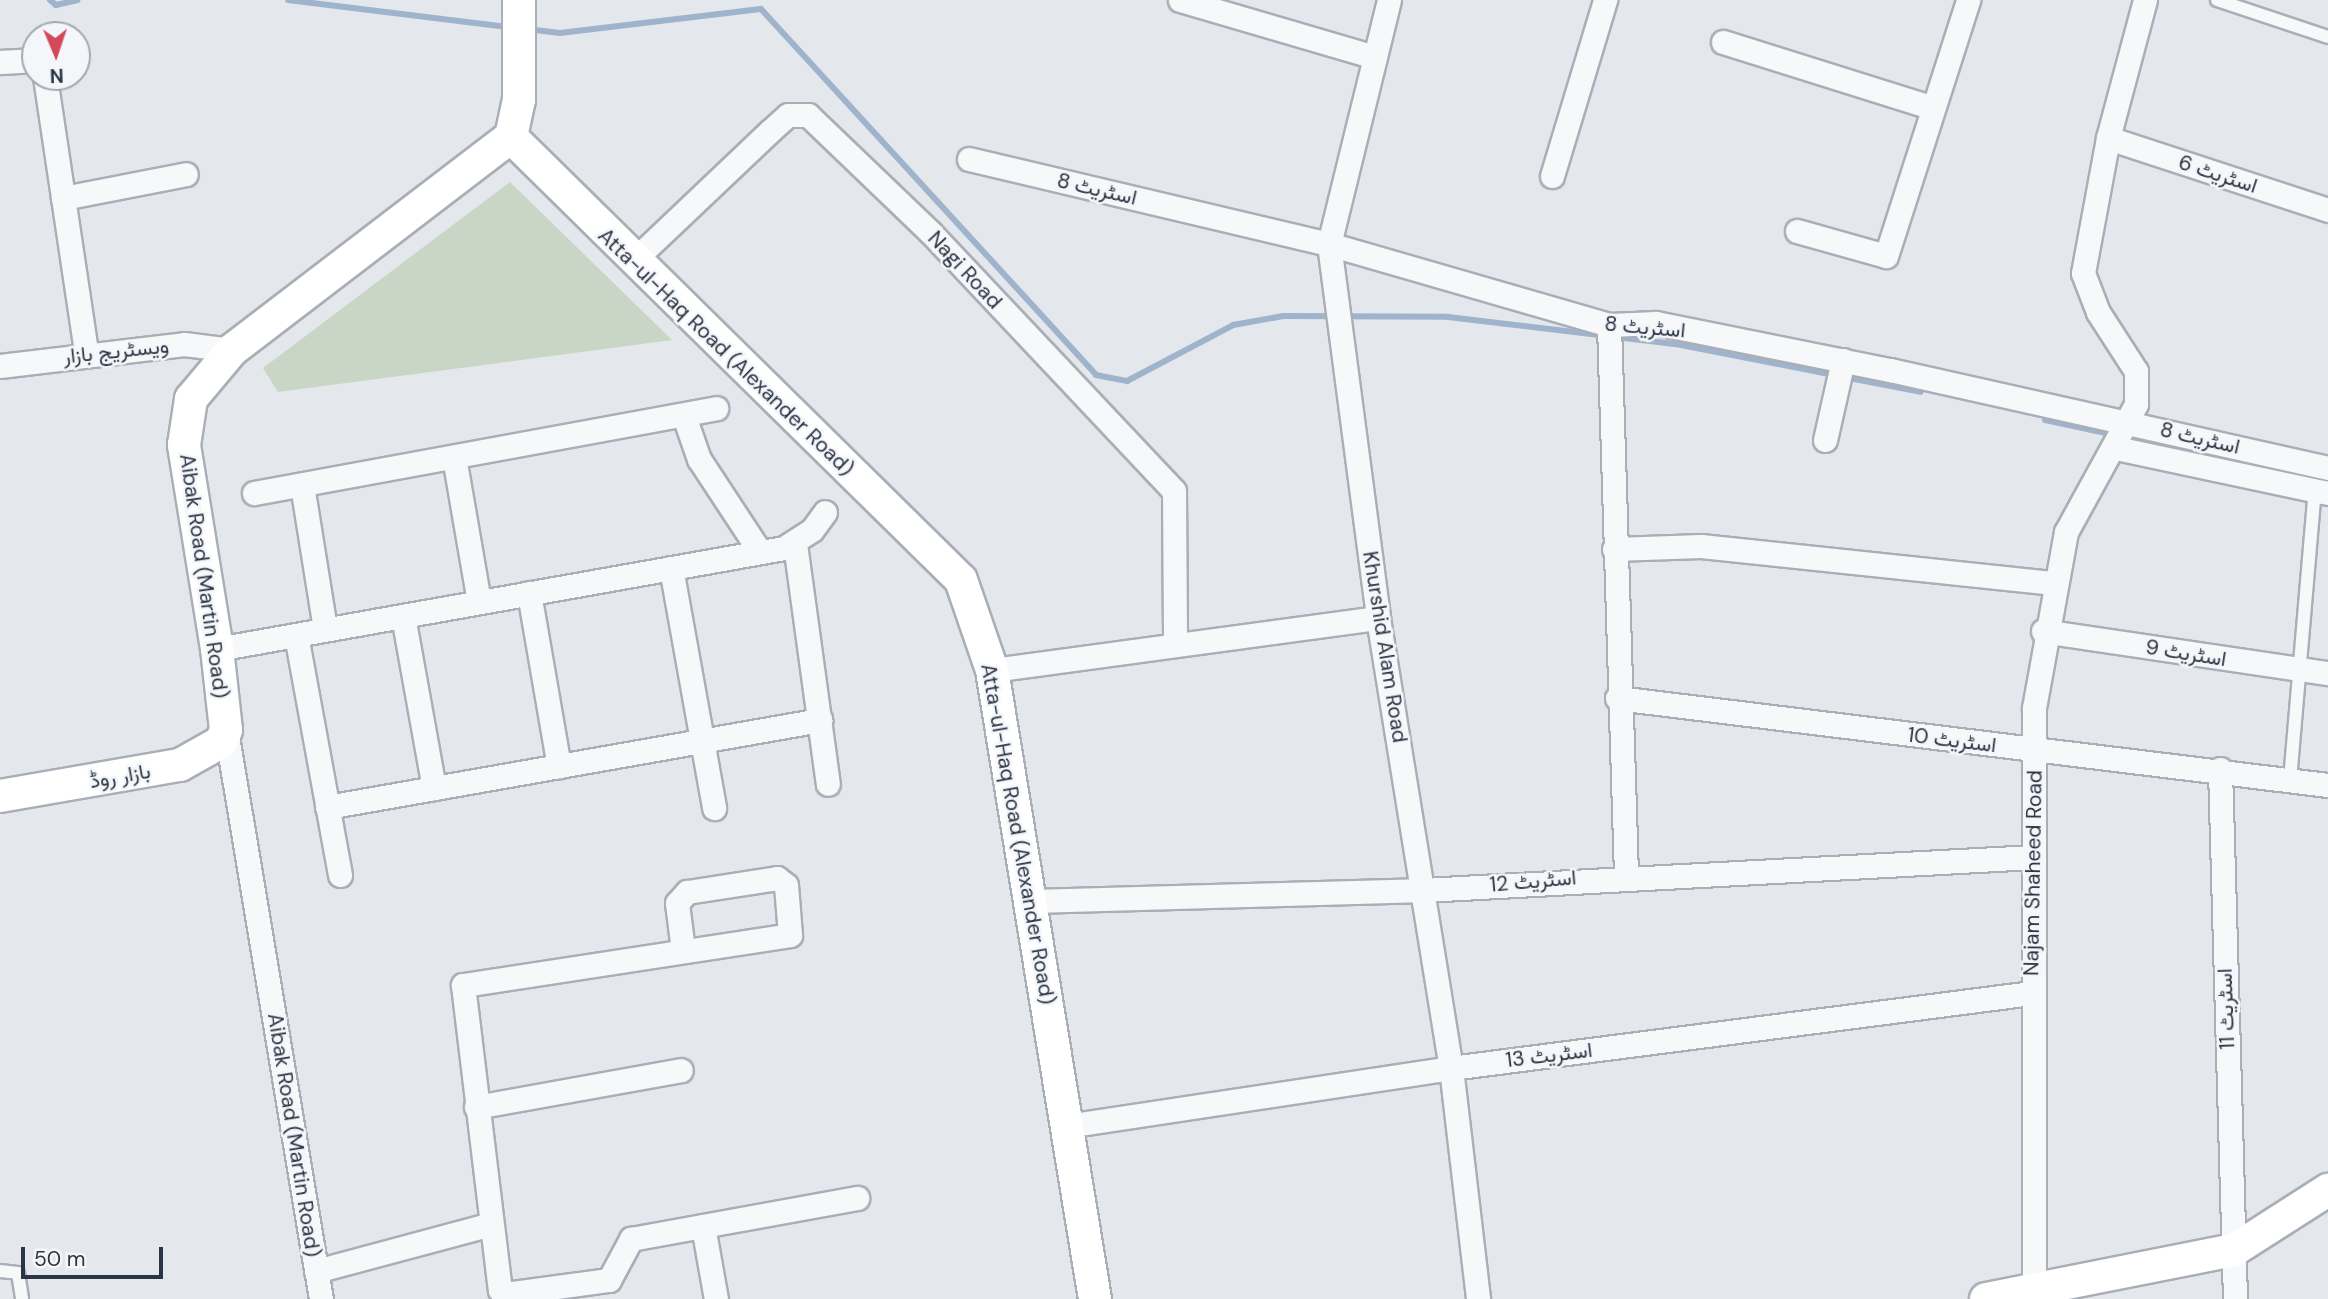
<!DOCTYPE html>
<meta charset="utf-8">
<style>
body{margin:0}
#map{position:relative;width:2328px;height:1299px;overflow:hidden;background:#e4e7ec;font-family:"DM Sans",Vazirmatn,sans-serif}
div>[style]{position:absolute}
.green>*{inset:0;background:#c9d6c5}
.stream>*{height:6px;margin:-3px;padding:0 3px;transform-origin:3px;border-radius:3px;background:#9fb4cc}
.roads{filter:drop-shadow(2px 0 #a9aeb7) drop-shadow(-2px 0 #a9aeb7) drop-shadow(0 2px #a9aeb7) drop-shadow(0 -2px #a9aeb7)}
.lane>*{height:12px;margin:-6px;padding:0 6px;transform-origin:6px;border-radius:6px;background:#f7f8fa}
.street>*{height:23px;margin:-11.5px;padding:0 11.5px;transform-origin:11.5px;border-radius:11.5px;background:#f7f8fa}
.secondary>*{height:32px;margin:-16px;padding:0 16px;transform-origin:16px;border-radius:16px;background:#fff}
span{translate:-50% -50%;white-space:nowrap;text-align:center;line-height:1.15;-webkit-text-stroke:5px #f4f6f9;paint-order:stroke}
.street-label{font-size:21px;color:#2b3445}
.north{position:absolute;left:21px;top:21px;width:70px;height:70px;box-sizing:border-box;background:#f4f6f9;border:2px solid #a4a8b1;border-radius:50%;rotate:178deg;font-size:19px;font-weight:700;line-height:28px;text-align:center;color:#2b3445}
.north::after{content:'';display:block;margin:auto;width:24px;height:32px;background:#d1495b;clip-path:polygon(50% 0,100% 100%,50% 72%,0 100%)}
.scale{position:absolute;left:21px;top:1247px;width:142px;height:32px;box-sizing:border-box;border:4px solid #2b3445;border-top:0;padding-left:9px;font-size:21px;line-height:24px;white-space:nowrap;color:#2b3445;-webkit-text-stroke:5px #f4f6f9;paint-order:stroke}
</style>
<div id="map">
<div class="green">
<div style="clip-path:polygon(510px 182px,672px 340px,278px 392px,263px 368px)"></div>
</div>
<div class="stream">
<div style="left:50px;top:0;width:8px;rotate:40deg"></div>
<div style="left:56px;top:5px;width:22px;rotate:-13deg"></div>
<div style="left:288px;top:0;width:223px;rotate:7deg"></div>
<div style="left:527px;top:29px;width:33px;rotate:7deg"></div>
<div style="left:560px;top:33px;width:202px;rotate:-6.8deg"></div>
<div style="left:761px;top:9px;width:496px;rotate:47.5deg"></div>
<div style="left:1096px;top:375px;width:32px;rotate:11deg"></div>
<div style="left:1127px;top:381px;width:120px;rotate:-27.8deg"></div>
<div style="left:1233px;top:325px;width:51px;rotate:-10.2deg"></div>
<div style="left:1283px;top:316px;width:165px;rotate:0.3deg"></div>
<div style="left:1448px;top:317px;width:230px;rotate:6.8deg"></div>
<div style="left:1676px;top:344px;width:161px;rotate:11.1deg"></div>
<div style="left:1844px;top:377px;width:78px;rotate:11deg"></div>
<div style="left:2045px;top:420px;width:61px;rotate:12.2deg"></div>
</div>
<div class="roads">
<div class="lane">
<div style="left:2217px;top:0;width:117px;rotate:18.4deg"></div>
<div style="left:2290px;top:780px;width:291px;rotate:-85.1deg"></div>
<div style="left:0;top:1271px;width:18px;rotate:6deg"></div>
<div style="left:18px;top:1273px;width:26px;rotate:81deg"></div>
</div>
<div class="street">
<div style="left:1180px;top:0;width:203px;rotate:16.3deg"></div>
<div style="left:1389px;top:0;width:251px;rotate:103.8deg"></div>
<div style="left:1329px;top:244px;width:377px;rotate:82.5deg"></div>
<div style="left:1378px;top:618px;width:456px;rotate:80.8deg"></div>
<div style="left:1451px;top:1068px;width:233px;rotate:83.3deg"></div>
<div style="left:1723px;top:42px;width:220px;rotate:17.4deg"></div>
<div style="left:0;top:62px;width:35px;rotate:-3deg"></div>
<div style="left:45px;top:77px;width:278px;rotate:81.5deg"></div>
<div style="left:2108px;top:138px;width:231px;rotate:18.1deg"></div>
<div style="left:969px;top:159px;width:370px;rotate:13.3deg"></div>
<div style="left:1329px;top:244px;width:291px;rotate:16.1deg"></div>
<div style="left:1609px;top:325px;width:47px;rotate:-2.4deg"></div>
<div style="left:1656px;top:323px;width:239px;rotate:11.4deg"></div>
<div style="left:1890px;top:370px;width:449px;rotate:12.6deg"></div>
<div style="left:1552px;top:176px;width:184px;rotate:-73.2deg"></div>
<div style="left:63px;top:198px;width:125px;rotate:-11deg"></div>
<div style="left:1797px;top:231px;width:92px;rotate:15.7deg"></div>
<div style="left:1886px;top:256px;width:269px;rotate:-72.2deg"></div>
<div style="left:633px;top:261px;width:189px;rotate:-43.5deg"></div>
<div style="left:770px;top:131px;width:24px;rotate:-42deg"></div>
<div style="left:788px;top:115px;width:20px"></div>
<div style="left:808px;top:115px;width:170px;rotate:43.8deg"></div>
<div style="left:931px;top:233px;width:354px;rotate:46.7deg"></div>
<div style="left:1174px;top:491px;width:150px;rotate:89.6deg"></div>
<div style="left:1609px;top:325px;width:549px;rotate:88.23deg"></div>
<div style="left:0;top:366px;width:185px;rotate:-6.8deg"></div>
<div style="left:184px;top:344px;width:48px;rotate:7.1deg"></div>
<div style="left:684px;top:416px;width:46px;rotate:70.8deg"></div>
<div style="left:699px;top:459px;width:111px;rotate:56.7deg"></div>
<div style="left:1825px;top:440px;width:82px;rotate:-77.3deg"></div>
<div style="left:2116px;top:448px;width:217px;rotate:12deg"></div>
<div style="left:454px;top:457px;width:147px;rotate:80.2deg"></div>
<div style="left:302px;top:485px;width:146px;rotate:80.9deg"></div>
<div style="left:254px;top:493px;width:470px;rotate:-10.4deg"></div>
<div style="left:795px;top:544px;width:242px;rotate:82.2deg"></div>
<div style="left:1614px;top:549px;width:87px;rotate:-2deg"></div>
<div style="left:1701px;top:546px;width:355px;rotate:6deg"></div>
<div style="left:671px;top:568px;width:244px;rotate:79.8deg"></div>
<div style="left:529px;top:593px;width:176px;rotate:80.2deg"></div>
<div style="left:403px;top:616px;width:175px;rotate:79.8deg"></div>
<div style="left:2043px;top:631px;width:288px;rotate:8.4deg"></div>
<div style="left:296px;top:635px;width:244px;rotate:79.6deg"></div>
<div style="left:217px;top:649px;width:576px;rotate:-10.1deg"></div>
<div style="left:784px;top:548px;width:33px;rotate:-33deg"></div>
<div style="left:812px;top:530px;width:22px;rotate:-54deg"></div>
<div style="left:992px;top:670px;width:389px;rotate:-7.7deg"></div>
<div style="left:1617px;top:698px;width:716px;rotate:6.98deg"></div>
<div style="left:226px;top:730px;width:577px;rotate:80.52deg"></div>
<div style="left:2220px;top:769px;width:530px;rotate:88.38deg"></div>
<div style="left:327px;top:807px;width:501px;rotate:-10.01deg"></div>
<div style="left:1034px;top:901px;width:390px;rotate:-1.6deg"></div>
<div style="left:1424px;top:890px;width:610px;rotate:-3.1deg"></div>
<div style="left:683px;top:950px;width:47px;rotate:-97.3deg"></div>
<div style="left:677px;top:903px;width:15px;rotate:-48deg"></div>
<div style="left:687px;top:892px;width:91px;rotate:-8.8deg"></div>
<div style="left:777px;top:878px;width:11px;rotate:38deg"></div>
<div style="left:786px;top:885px;width:50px;rotate:85.4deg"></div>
<div style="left:790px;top:935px;width:331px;rotate:171.3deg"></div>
<div style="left:463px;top:985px;width:307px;rotate:83.1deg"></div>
<div style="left:500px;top:1290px;width:6px;rotate:39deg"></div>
<div style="left:505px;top:1294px;width:105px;rotate:-7.7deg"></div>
<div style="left:609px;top:1280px;width:47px;rotate:-61.8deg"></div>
<div style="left:631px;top:1239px;width:230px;rotate:-10.3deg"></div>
<div style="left:476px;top:1107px;width:208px;rotate:-10.2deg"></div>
<div style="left:1067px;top:1126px;width:388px;rotate:-8.6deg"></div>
<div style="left:1451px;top:1068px;width:586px;rotate:-7.36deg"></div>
<div style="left:703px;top:1226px;width:74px;rotate:79.9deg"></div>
<div style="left:316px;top:1271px;width:181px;rotate:-15deg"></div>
<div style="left:2034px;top:1294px;width:586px;rotate:-90deg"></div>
<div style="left:2034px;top:708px;width:179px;rotate:-79.7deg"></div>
<div style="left:2066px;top:532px;width:146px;rotate:-61.3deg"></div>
<div style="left:2136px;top:404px;width:33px;rotate:-90deg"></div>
<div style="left:2136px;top:371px;width:70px;rotate:-122.8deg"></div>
<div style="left:2098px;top:312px;width:42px;rotate:-111deg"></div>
<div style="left:2083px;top:273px;width:137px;rotate:-79.5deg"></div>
<div style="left:2108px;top:138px;width:143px;rotate:-75deg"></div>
</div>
<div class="secondary">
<div style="left:511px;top:137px;width:631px;rotate:44.55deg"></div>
<div style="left:961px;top:580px;width:95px;rotate:71deg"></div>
<div style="left:992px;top:670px;width:637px;rotate:80.7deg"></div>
<div style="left:0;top:796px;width:183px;rotate:-9.8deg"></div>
<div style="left:180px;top:765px;width:47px;rotate:-29.3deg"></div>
<div style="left:221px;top:742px;width:13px;rotate:-67deg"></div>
<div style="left:226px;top:730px;width:81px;rotate:-96.3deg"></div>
<div style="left:217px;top:649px;width:207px;rotate:-99.2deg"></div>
<div style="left:184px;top:445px;width:47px;rotate:-81.3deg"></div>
<div style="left:191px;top:399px;width:64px;rotate:-50.1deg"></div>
<div style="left:232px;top:350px;width:351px;rotate:-37.4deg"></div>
<div style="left:511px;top:137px;width:38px;rotate:-78deg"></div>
<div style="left:519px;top:100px;width:100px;rotate:-90deg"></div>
<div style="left:1986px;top:1299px;width:253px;rotate:-11.2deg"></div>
<div style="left:2234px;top:1250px;width:112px;rotate:-32.6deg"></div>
</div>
</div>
<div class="street-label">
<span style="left:2218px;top:174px;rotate:18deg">اسٹریٹ 6</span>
<span style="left:1097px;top:189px;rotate:13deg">اسٹریٹ 8</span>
<span style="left:965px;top:270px;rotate:47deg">Nagi Road</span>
<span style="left:1645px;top:327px;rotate:5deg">اسٹریٹ 8</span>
<span style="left:116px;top:351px;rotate:-6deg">ویسٹریج بازار</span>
<span style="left:726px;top:352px;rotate:44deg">Atta-ul-Haq Road (Alexander Road)</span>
<span style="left:2200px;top:438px;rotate:13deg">اسٹریٹ 8</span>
<span style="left:204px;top:576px;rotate:82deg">Aibak Road (Martin Road)</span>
<span style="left:1385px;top:647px;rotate:81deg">Khurshid Alam Road</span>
<span style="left:2186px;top:653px;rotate:9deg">اسٹریٹ 9</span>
<span style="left:1952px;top:740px;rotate:7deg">اسٹریٹ 10</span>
<span style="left:120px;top:776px;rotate:-10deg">بازار روڈ</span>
<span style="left:1018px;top:834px;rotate:80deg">Atta-ul-Haq Road (Alexander Road)</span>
<span style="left:2033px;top:873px;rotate:-89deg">Najam Shaheed Road</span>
<span style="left:1533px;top:881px;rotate:-5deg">اسٹریٹ 12</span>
<span style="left:2226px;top:1009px;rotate:-92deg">اسٹریٹ 11</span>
<span style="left:1549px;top:1055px;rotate:-7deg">اسٹریٹ 13</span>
<span style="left:294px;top:1135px;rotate:81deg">Aibak Road (Martin Road)</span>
</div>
<div class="north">N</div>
<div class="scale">50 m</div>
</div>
